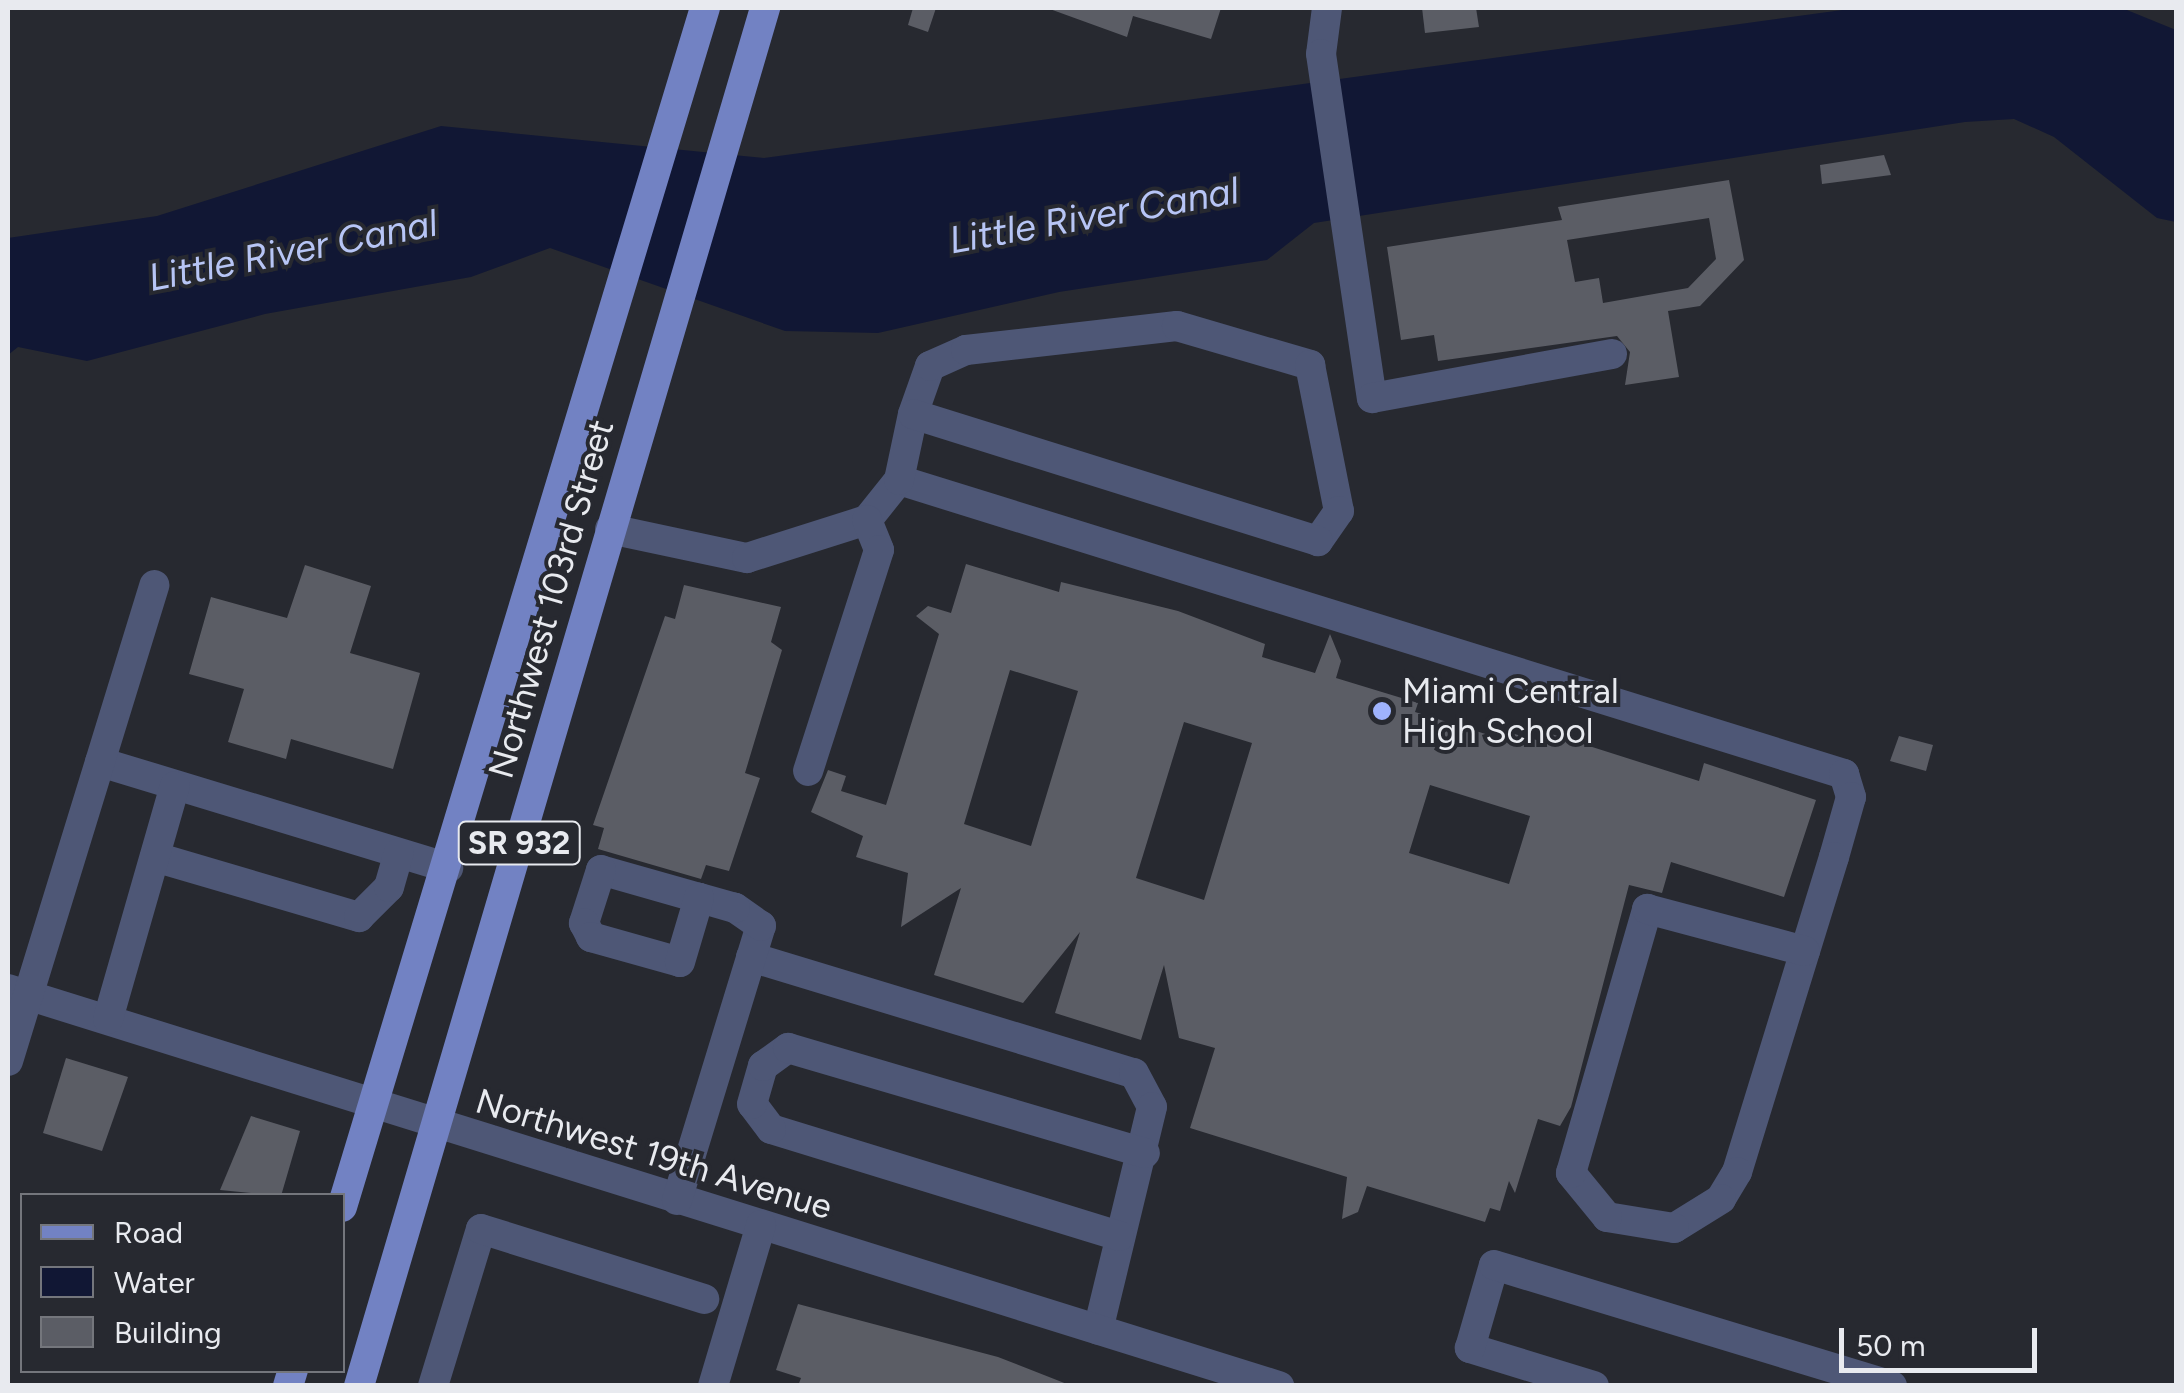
<!DOCTYPE html>
<style>
body{margin:0}
#map{position:relative;width:2184px;height:1393px;overflow:hidden;background:#272930;font-family:Figtree,sans-serif}
div>[style]{position:absolute}
.water>*{inset:0;background:#111734}
.building>*{inset:0;background:#5b5d65}
.minor>*{height:30px;margin:-15px;padding:0 15px;transform-origin:15px;border-radius:15px;background:#4e5776}
.major>*{height:30px;margin:-15px;padding:0 15px;transform-origin:15px;border-radius:15px;background:#7282c3}
.dots>*{width:28px;height:28px;translate:-50% -50%;box-sizing:border-box;border:5px solid #272930;border-radius:50%}
span{translate:-50% -50%;white-space:nowrap;text-align:center;line-height:1.15;-webkit-text-stroke:8px #272930;paint-order:stroke}
.shield-label span{padding:2px 8px;background:#272930;border:2px solid;border-radius:8px;-webkit-text-stroke-width:0}
.shield-label{font-size:32px;color:#e8eaef;font-weight:700}
.street-label{font-size:35px;color:#e8eaef}
.poi-label{font-size:35px;color:#e8eaef}
.left{translate:0 -50%;text-align:left}
.water-label{font-size:38px;color:#b7c5f5;font-style:italic}
.frame{position:absolute;inset:0;border:10px solid #e8eaef;pointer-events:none}
.legend{position:absolute;left:20px;top:1193px;width:325px;height:180px;box-sizing:border-box;background:#272930;border:2px solid #74767c;margin:0;padding:12px 18px;list-style:none;font-size:30px;color:#e8eaef}
.legend li{display:flex;align-items:center;gap:20px;height:50px}
.legend b{width:50px;border:2px solid #74767c}
.scale{position:absolute;left:1839px;top:1328px;width:198px;height:45px;box-sizing:border-box;border:5px solid #e8eaef;border-top:0;padding-left:12px;font-size:30px;line-height:35px;white-space:nowrap;color:#e8eaef;-webkit-text-stroke:8px #272930;paint-order:stroke}
</style>
<div id="map">
<div class="water">
<div style="clip-path:polygon(1857px 8px,2122px 8px,2176px 30px,2176px 222px,2157px 218px,2054px 137px,2014px 119px,1965px 122px,1314px 223px,1267px 260px,1059px 292px,878px 333px,785px 331px,550px 248px,471px 277px,265px 314px,87px 361px,18px 347px,8px 355px,8px 238px,157px 216px,441px 126px,764px 158px)"></div>
</div>
<div class="building">
<div style="clip-path:polygon(913px 8px,936px 8px,928px 32px,908px 25px)"></div>
<div style="clip-path:polygon(1047px 8px,1221px 8px,1211px 39px,1133px 16px,1127px 37px)"></div>
<div style="clip-path:polygon(1422px 8px,1476px 8px,1479px 27px,1425px 33px)"></div>
<div style="clip-path:polygon(1884px 155px,1891px 175px,1822px 184px,1820px 165px)"></div>
<div style="clip-path:polygon(evenodd,1729px 180px,1744px 260px,1700px 306px,1668px 311px,1679px 377px,1625px 385px,1630px 352px,1617px 336px,1438px 361px,1434px 335px,1401px 340px,1387px 247px,1562px 220px,1558px 207px,1729px 180px,1709px 218px,1716px 259px,1688px 288px,1603px 303px,1599px 278px,1575px 282px,1567px 240px,1709px 218px)"></div>
<div style="clip-path:polygon(evenodd,966px 564px,1059px 592px,1061px 582px,1178px 611px,1265px 644px,1262px 657px,1315px 673px,1330px 634px,1341px 661px,1336px 678px,1418px 703px,1415px 712px,1508px 741px,1511px 733px,1540px 741px,1542px 731px,1699px 781px,1704px 763px,1816px 800px,1784px 897px,1671px 862px,1662px 893px,1629px 885px,1571px 1107px,1560px 1126px,1538px 1119px,1515px 1193px,1509px 1181px,1500px 1211px,1490px 1208px,1485px 1222px,1367px 1186px,1358px 1212px,1342px 1219px,1347px 1177px,1190px 1128px,1215px 1048px,1179px 1038px,1164px 965px,1141px 1040px,1055px 1013px,1080px 932px,1023px 1003px,934px 975px,961px 888px,901px 927px,908px 873px,856px 857px,863px 836px,811px 812px,828px 770px,846px 776px,841px 791px,886px 805px,939px 634px,916px 616px,928px 606px,951px 613px,966px 564px,1010px 670px,1078px 691px,1031px 846px,964px 824px,1010px 670px,966px 564px,1184px 722px,1252px 743px,1204px 900px,1136px 878px,1184px 722px,966px 564px,1430px 785px,1530px 816px,1509px 884px,1409px 853px,1430px 785px)"></div>
<div style="clip-path:polygon(305px 565px,371px 586px,350px 653px,420px 673px,393px 769px,291px 739px,286px 759px,228px 742px,244px 689px,189px 674px,211px 597px,287px 618px)"></div>
<div style="clip-path:polygon(684px 585px,781px 607px,771px 642px,782px 650px,745px 773px,760px 778px,729px 871px,706px 865px,701px 879px,598px 849px,604px 828px,593px 825px,665px 616px,675px 619px)"></div>
<div style="clip-path:polygon(1899px 736px,1933px 745px,1926px 771px,1890px 761px)"></div>
<div style="clip-path:polygon(66px 1058px,128px 1077px,102px 1151px,43px 1133px)"></div>
<div style="clip-path:polygon(251px 1116px,300px 1131px,281px 1196px,220px 1190px)"></div>
<div style="clip-path:polygon(798px 1304px,998px 1357px,1072px 1386px,798px 1386px,801px 1378px,776px 1370px)"></div>
</div>
<div class="minor">
<div style="left:1327px;top:8px;width:46px;rotate:97.4deg"></div>
<div style="left:1321px;top:54px;width:348px;rotate:81.6deg"></div>
<div style="left:1372px;top:398px;width:244px;rotate:-10.4deg"></div>
<div style="left:899px;top:480px;width:990px;rotate:17.28deg"></div>
<div style="left:1844px;top:774px;width:24px;rotate:73deg"></div>
<div style="left:1851px;top:797px;width:62px;rotate:105.8deg"></div>
<div style="left:1834px;top:857px;width:98px;rotate:107.1deg"></div>
<div style="left:1805px;top:951px;width:231px;rotate:107.1deg"></div>
<div style="left:1737px;top:1172px;width:31px;rotate:121deg"></div>
<div style="left:1721px;top:1199px;width:55px;rotate:148.3deg"></div>
<div style="left:1674px;top:1228px;width:68px;rotate:-170.7deg"></div>
<div style="left:1607px;top:1217px;width:57px;rotate:-129.3deg"></div>
<div style="left:1571px;top:1173px;width:275px;rotate:-73.9deg"></div>
<div style="left:1647px;top:909px;width:163px;rotate:14.9deg"></div>
<div style="left:867px;top:520px;width:51px;rotate:-51.3deg"></div>
<div style="left:899px;top:480px;width:67px;rotate:-78deg"></div>
<div style="left:913px;top:414px;width:51px;rotate:-70.5deg"></div>
<div style="left:930px;top:366px;width:39px;rotate:-24deg"></div>
<div style="left:966px;top:350px;width:212px;rotate:-6.5deg"></div>
<div style="left:1177px;top:326px;width:139px;rotate:16.3deg"></div>
<div style="left:1310px;top:365px;width:149px;rotate:78.8deg"></div>
<div style="left:1339px;top:511px;width:37px;rotate:125deg"></div>
<div style="left:1318px;top:541px;width:424px;rotate:-162.6deg"></div>
<div style="left:610px;top:529px;width:140px;rotate:12deg"></div>
<div style="left:747px;top:558px;width:126px;rotate:-17.6deg"></div>
<div style="left:867px;top:520px;width:32px;rotate:68deg"></div>
<div style="left:879px;top:550px;width:232px;rotate:107.8deg"></div>
<div style="left:100px;top:762px;width:364px;rotate:16.9deg"></div>
<div style="left:155px;top:857px;width:213px;rotate:16.4deg"></div>
<div style="left:359px;top:917px;width:42px;rotate:-45deg"></div>
<div style="left:389px;top:887px;width:35px;rotate:-74deg"></div>
<div style="left:751px;top:957px;width:400px;rotate:16.9deg"></div>
<div style="left:1134px;top:1073px;width:38px;rotate:62deg"></div>
<div style="left:1152px;top:1107px;width:229px;rotate:103.6deg"></div>
<div style="left:8px;top:989px;width:1332px;rotate:17.35deg"></div>
<div style="left:108px;top:1019px;width:242px;rotate:-74deg"></div>
<div style="left:8px;top:1061px;width:498px;rotate:-72.9deg"></div>
<div style="left:677px;top:1200px;width:287px;rotate:-73deg"></div>
<div style="left:761px;top:926px;width:32px;rotate:-145deg"></div>
<div style="left:735px;top:908px;width:37px;rotate:-164deg"></div>
<div style="left:699px;top:898px;width:102px;rotate:-164.1deg"></div>
<div style="left:601px;top:870px;width:56px;rotate:107.8deg"></div>
<div style="left:584px;top:923px;width:16px;rotate:63deg"></div>
<div style="left:591px;top:937px;width:92px;rotate:15.7deg"></div>
<div style="left:680px;top:962px;width:67px;rotate:-73.5deg"></div>
<div style="left:1119px;top:1236px;width:364px;rotate:-162.9deg"></div>
<div style="left:771px;top:1129px;width:31px;rotate:-127deg"></div>
<div style="left:752px;top:1104px;width:40px;rotate:-74deg"></div>
<div style="left:763px;top:1066px;width:31px;rotate:-36deg"></div>
<div style="left:788px;top:1048px;width:372px;rotate:16.4deg"></div>
<div style="left:433px;top:1386px;width:164px;rotate:-73deg"></div>
<div style="left:481px;top:1229px;width:234px;rotate:17.4deg"></div>
<div style="left:713px;top:1386px;width:168px;rotate:-73.4deg"></div>
<div style="left:1594px;top:1386px;width:130px;rotate:-163deg"></div>
<div style="left:1470px;top:1348px;width:86px;rotate:-73.9deg"></div>
<div style="left:1494px;top:1265px;width:416px;rotate:16.9deg"></div>
</div>
<div class="major">
<div style="left:342px;top:1207px;width:1253px;rotate:-73.16deg"></div>
<div style="left:288px;top:1386px;width:17px;rotate:-73deg"></div>
<div style="left:359px;top:1386px;width:1437px;rotate:-73.58deg"></div>
</div>
<div class="dots">
<div style="left:1382px;top:711px;background:#9fb3fd"></div>
</div>
<div class="shield-label">
<span style="left:519px;top:843px">SR 932</span>
</div>
<div class="street-label">
<span style="left:551px;top:599px;rotate:-74deg">Northwest 103rd Street</span>
<span style="left:654px;top:1154px;rotate:17deg">Northwest 19th Avenue</span>
</div>
<div class="poi-label">
<span class="left" style="left:1402px;top:711px">Miami Central<br>High School</span>
</div>
<div class="water-label">
<span style="left:1094px;top:216px;rotate:-10deg">Little River Canal</span>
<span style="left:293px;top:251px;rotate:-11deg">Little River Canal</span>
</div>
<div class="frame"></div>
<ul class="legend">
<li><b style="height:12px;background:#7282c3"></b>Road</li>
<li><b style="height:28px;background:#111734"></b>Water</li>
<li><b style="height:28px;background:#5b5d65"></b>Building</li>
</ul>
<div class="scale">50 m</div>
</div>
